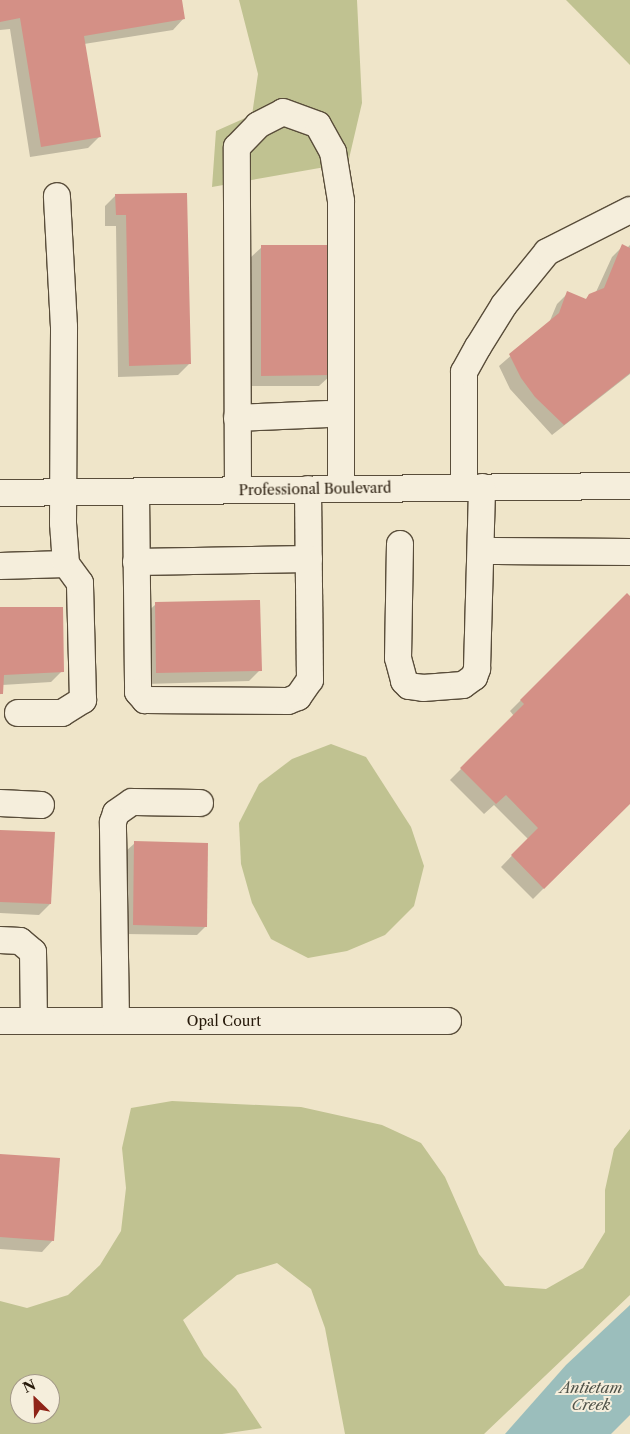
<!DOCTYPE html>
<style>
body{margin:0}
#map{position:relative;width:630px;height:1434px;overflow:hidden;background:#efe5c9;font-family:"Libre Caslon Text",serif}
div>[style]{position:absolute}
.green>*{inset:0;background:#c0c291}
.water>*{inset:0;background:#9bbebc}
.shadow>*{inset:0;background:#0003}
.building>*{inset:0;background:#d49086}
.roads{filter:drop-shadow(1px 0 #594d3a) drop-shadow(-1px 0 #594d3a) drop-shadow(0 1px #594d3a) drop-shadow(0 -1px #594d3a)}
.minor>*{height:26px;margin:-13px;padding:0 13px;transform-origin:13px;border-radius:13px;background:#f5eedc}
span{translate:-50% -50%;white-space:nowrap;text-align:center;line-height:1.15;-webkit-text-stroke:4px #f5eedc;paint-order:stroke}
.street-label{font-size:14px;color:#271a0b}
.water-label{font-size:15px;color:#505349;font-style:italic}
.north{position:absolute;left:10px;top:1374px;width:50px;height:50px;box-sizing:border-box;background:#f5eedc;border:1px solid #a39988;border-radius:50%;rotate:336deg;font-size:14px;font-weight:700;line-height:20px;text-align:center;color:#271a0b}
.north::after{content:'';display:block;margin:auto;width:18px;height:22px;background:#8f2418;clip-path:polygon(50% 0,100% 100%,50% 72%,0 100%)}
</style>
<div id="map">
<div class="green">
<div style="clip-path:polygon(239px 0,357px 0,362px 103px,348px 163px,212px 187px,216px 131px,252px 115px,258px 74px)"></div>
<div style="clip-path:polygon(566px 0,630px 0,630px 65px)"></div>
<div style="clip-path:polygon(331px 744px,366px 757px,411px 827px,424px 866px,414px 906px,385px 935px,347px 951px,308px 958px,271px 939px,252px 903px,241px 864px,239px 823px,259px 784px,292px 759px)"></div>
<div style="clip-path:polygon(evenodd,172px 1101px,301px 1107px,382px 1125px,421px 1143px,445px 1177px,479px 1254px,505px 1286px,546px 1289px,583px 1268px,605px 1232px,605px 1190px,614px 1149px,630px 1129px,630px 1295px,484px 1434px,345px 1434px,325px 1328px,311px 1289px,277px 1263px,237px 1275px,183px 1320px,204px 1356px,236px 1389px,262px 1428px,222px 1434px,0 1434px,0 1301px,27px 1308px,68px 1295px,100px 1265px,121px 1231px,126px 1188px,122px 1148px,131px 1108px,172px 1101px,20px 1384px,50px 1384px,50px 1414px,20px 1414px,20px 1384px)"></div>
</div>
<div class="water">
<div style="clip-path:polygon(630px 1305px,630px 1415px,611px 1434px,505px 1434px,566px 1365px)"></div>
</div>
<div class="shadow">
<div style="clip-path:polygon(0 0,181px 0,184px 18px,173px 30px,84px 44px,99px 137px,88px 148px,30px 157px,10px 29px,0 30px)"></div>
<div style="clip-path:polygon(186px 194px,189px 364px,178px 375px,118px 377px,116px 226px,105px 226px,105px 206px,116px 195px)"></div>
<div style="clip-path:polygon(630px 245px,630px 374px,552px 435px,510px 389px,499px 366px,549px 323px,557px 304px,568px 293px,585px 300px,596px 292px,612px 257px,623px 246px,627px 248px)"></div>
<div style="clip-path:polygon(262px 247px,331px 375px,319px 386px,250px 386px,250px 258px)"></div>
<div style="clip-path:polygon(627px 594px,630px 597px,630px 802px,533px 899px,501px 867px,528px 839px,494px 805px,484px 814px,450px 780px,514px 716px,510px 711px)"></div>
<div style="clip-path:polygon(156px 604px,260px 670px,249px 681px,146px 684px,144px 615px)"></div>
<div style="clip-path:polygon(0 608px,62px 671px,51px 682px,2px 685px,0 695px)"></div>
<div style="clip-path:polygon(0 831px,50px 904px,39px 915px,0 913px)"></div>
<div style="clip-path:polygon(135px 843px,206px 926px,197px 935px,125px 934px,126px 851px)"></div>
<div style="clip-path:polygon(0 1155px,53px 1240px,42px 1252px,0 1249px)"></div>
</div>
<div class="building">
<div style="clip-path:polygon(0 0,182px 0,185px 19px,84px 36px,101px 137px,41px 147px,20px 18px,0 22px)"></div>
<div style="clip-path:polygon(187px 193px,191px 364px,129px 366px,126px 215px,116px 215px,115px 194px)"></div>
<div style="clip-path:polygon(622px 244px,630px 248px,630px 373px,564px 425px,535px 397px,521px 378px,509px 354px,559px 313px,567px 291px,586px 299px,589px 294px,604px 288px)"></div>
<div style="clip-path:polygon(261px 245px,332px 245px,332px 375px,261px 376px)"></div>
<div style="clip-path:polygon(627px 593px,630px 596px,630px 804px,544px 889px,511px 855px,538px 828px,506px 795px,496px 804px,460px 768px,524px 704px,520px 700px)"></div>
<div style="clip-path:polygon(260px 600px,262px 671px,156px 673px,155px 602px)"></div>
<div style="clip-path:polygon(0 607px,63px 607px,64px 672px,4px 675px,3px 694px,0 694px)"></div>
<div style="clip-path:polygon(0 830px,55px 832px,51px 904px,0 902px)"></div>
<div style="clip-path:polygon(134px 841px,208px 843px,207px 927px,133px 925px)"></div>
<div style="clip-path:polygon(0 1154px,60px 1158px,54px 1241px,0 1237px)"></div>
</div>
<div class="roads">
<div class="minor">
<div style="left:237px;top:418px;width:90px;rotate:-2.5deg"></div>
<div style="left:464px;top:488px;width:116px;rotate:-90deg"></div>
<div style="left:464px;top:372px;width:29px;rotate:-61deg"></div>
<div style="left:478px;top:347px;width:49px;rotate:-58.2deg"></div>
<div style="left:504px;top:305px;width:68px;rotate:-50.9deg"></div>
<div style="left:547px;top:252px;width:93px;rotate:-26.8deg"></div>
<div style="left:238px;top:490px;width:343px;rotate:-90.2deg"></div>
<div style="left:237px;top:147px;width:30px;rotate:-46deg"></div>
<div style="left:258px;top:125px;width:28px;rotate:-27deg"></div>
<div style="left:283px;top:112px;width:37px;rotate:20deg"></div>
<div style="left:318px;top:125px;width:31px;rotate:61deg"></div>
<div style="left:333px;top:152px;width:50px;rotate:80.7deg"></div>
<div style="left:341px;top:201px;width:288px;rotate:90deg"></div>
<div style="left:136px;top:492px;width:200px;rotate:89.4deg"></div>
<div style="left:138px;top:692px;width:11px;rotate:49deg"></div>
<div style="left:145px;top:700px;width:143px;rotate:0.4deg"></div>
<div style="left:288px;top:701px;width:11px;rotate:-22deg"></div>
<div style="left:298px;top:697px;width:21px;rotate:-55deg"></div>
<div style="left:310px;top:680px;width:191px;rotate:-90.6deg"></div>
<div style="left:0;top:493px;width:630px;rotate:-0.64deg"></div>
<div style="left:400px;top:544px;width:114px;rotate:91deg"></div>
<div style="left:398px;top:658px;width:24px;rotate:75deg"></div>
<div style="left:404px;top:681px;width:7px;rotate:45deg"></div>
<div style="left:409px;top:686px;width:14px;rotate:8deg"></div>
<div style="left:423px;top:688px;width:40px;rotate:-4.3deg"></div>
<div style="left:463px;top:685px;width:14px;rotate:-36deg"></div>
<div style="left:474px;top:677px;width:9px;rotate:-69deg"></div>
<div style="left:477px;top:669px;width:182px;rotate:-88.4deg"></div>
<div style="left:482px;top:551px;width:148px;rotate:0.4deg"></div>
<div style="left:136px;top:562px;width:173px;rotate:-1deg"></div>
<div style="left:0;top:566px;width:66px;rotate:-1.7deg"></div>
<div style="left:18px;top:713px;width:44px"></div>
<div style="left:62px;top:713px;width:25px;rotate:-32deg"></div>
<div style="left:83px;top:700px;width:117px;rotate:-91.5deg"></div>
<div style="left:80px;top:583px;width:24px;rotate:-126deg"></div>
<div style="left:66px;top:564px;width:41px;rotate:-94.2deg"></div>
<div style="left:63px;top:523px;width:196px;rotate:-89.7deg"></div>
<div style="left:64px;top:327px;width:131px;rotate:-93.1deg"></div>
<div style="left:0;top:803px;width:41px;rotate:2.8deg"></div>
<div style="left:0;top:940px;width:20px;rotate:3deg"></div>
<div style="left:20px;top:941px;width:17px;rotate:40deg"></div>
<div style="left:33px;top:952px;width:69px;rotate:89.2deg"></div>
<div style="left:0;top:1021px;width:448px"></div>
<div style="left:116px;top:1021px;width:199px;rotate:-90.9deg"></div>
<div style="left:113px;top:822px;width:9px;rotate:-72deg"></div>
<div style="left:116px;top:813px;width:19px;rotate:-35deg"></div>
<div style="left:132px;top:802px;width:68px;rotate:0.8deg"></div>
</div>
</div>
<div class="street-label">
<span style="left:315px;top:489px;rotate:-1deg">Professional Boulevard</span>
<span style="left:224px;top:1021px">Opal Court</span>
</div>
<div class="water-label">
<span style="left:591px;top:1396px">Antietam<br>Creek</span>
</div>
<div class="north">N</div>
</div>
